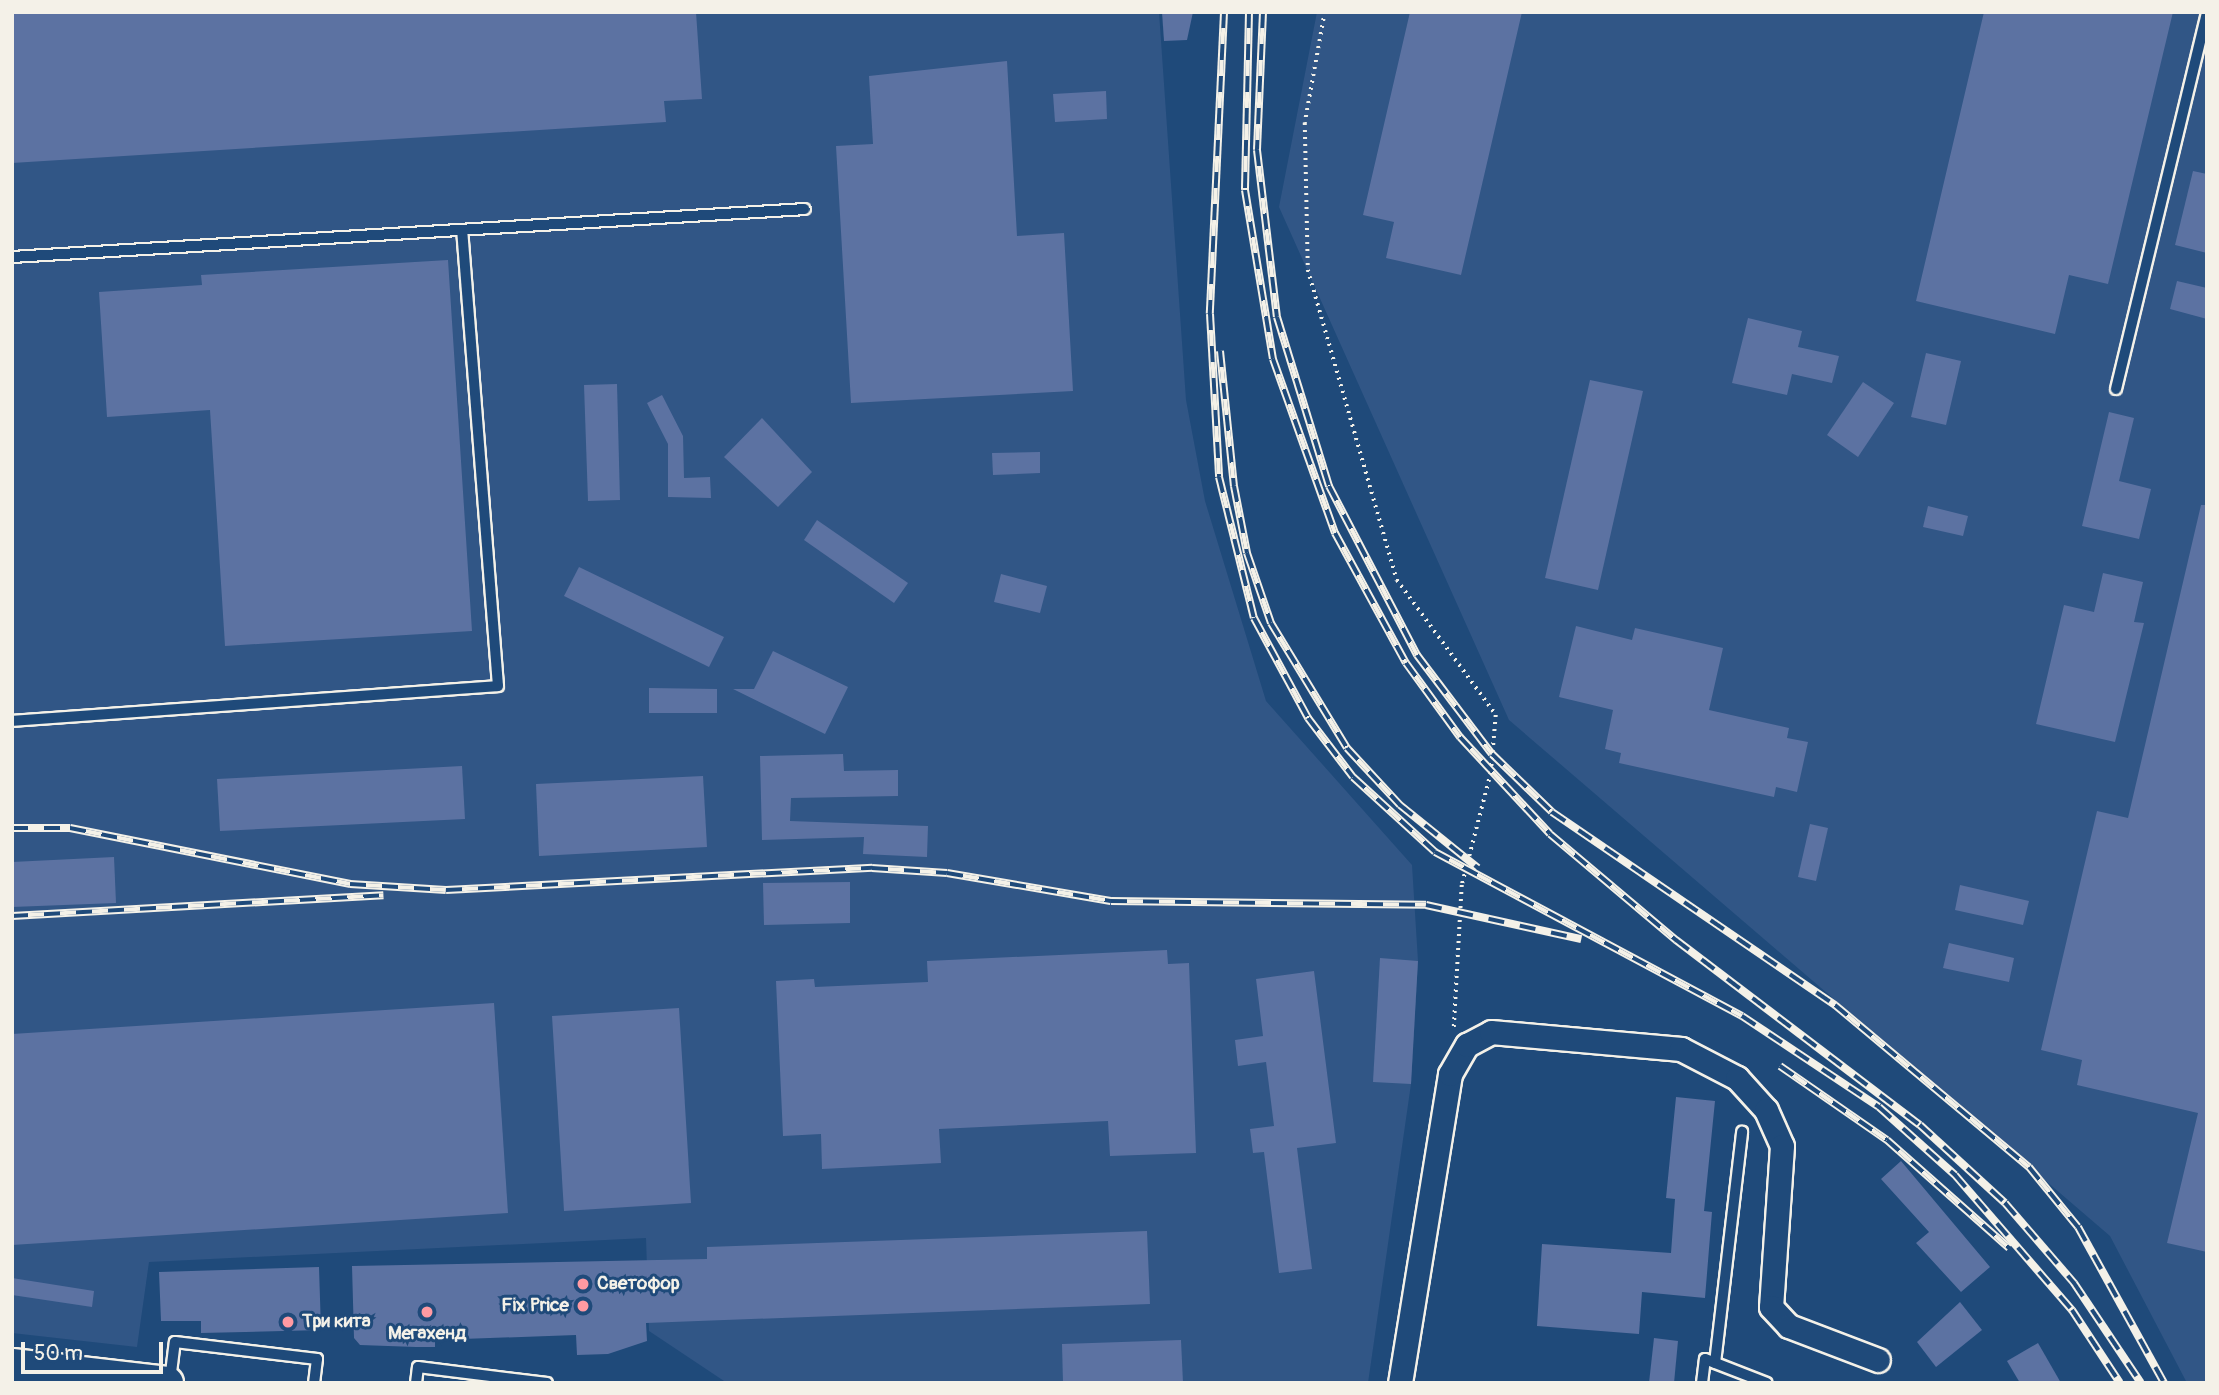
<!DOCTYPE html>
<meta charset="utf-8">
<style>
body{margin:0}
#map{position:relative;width:2219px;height:1395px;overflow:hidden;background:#1f4a7a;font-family:Pangolin,sans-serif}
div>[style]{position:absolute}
.built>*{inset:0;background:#315686}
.building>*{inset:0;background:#5c72a2}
.path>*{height:3.5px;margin-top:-1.75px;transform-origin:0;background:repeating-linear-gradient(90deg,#f4f1e8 0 2px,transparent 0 7px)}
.roads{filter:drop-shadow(2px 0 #f4f1e8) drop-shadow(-2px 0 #f4f1e8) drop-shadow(0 2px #f4f1e8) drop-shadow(0 -2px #f4f1e8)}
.lane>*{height:10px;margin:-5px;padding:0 5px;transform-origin:5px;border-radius:5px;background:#1f4a7a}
.street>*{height:23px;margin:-11.5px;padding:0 11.5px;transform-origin:11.5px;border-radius:11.5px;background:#1f4a7a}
.secondary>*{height:32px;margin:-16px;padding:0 16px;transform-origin:16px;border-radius:16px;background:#1f4a7a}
.rail>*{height:8px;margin-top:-4px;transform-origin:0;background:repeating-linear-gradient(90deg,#1f4a7a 0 16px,#f4f1e8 0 32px);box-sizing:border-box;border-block:2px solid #f4f1e8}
.dots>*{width:19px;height:19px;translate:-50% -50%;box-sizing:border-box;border:4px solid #1f4a7a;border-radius:50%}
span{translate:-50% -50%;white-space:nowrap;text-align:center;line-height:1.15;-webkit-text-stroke:6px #1f4a7a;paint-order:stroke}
.poi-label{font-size:19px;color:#f4f1e8;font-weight:700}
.left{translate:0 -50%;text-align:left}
.right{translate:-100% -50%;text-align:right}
.frame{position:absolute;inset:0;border:14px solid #f4f1e8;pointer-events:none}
.scale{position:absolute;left:21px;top:1342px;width:142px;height:32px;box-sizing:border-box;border:4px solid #f4f1e8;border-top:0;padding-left:9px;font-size:21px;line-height:24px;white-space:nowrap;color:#f4f1e8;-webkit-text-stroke:5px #1f4a7a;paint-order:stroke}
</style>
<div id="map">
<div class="built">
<div style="clip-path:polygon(12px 12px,1159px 12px,1186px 400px,1205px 501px,1266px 701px,1412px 865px,1418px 961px,1411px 1084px,1368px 1383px,727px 1383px,649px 1331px,646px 1238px,149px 1262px,137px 1347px,12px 1333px)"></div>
<div style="clip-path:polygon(1317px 12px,2207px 12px,2207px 1383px,2187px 1383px,2110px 1236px,1509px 720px,1279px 207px)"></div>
</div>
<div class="building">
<div style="clip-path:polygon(12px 12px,696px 12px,702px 99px,664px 101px,666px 122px,12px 163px)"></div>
<div style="clip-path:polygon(1162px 12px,1193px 12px,1187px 40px,1164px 41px)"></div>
<div style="clip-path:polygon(1410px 12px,1522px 12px,1461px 275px,1386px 258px,1394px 222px,1363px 215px)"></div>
<div style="clip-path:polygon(1984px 12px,2173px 12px,2108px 284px,2069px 275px,2055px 334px,1916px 301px)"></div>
<div style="clip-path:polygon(1007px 61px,1017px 236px,1064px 233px,1073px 391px,851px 403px,836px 146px,873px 144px,869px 76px)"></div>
<div style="clip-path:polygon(1106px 91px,1107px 119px,1055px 122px,1053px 94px)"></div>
<div style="clip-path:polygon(2193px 171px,2207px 174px,2207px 253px,2175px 245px)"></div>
<div style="clip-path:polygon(448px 260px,472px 631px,225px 646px,210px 410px,107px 417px,99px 292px,202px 285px,201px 275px)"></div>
<div style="clip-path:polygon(2177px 281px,2207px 288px,2207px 319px,2170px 309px)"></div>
<div style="clip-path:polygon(1748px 318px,1802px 331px,1798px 347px,1839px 356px,1832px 383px,1792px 374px,1787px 395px,1732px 383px)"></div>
<div style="clip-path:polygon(1926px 353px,1961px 361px,1946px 425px,1911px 417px)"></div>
<div style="clip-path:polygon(1590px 380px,1643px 391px,1598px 590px,1545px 578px)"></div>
<div style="clip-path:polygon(1863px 382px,1894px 403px,1858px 457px,1827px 435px)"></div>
<div style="clip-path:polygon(617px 384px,620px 500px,588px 501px,584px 385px)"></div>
<div style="clip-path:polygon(662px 395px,683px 436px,684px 478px,710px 477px,711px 498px,668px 497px,668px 444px,647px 403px)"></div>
<div style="clip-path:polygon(2109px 412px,2134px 418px,2119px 481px,2151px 489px,2139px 539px,2082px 526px)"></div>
<div style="clip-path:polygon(762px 418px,812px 472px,778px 507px,724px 457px)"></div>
<div style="clip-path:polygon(1040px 452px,1040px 473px,993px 475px,992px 453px)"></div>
<div style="clip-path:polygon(2201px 505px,2207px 505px,2207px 1252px,2167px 1243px,2198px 1113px,2077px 1085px,2082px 1060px,2041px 1050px,2097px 811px,2128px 818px)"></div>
<div style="clip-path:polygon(1928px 506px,1968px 516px,1963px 536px,1923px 527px)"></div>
<div style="clip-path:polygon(817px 520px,908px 583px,894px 603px,804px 540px)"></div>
<div style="clip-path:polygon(579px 567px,724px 637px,709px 667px,564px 596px)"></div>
<div style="clip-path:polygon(2103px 573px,2143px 582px,2134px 622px,2144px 623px,2115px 742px,2036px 724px,2064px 605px,2094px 612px)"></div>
<div style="clip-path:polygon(1001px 574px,1047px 586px,1040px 613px,994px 602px)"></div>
<div style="clip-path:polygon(1576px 626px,1632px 640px,1635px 628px,1723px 648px,1709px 710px,1789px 728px,1787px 738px,1808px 742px,1797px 792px,1776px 787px,1774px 797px,1619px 763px,1621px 753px,1605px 749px,1613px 710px,1559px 697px)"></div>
<div style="clip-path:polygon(773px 651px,848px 687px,825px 734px,733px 689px,754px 689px)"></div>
<div style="clip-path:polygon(649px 688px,717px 689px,717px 713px,649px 713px)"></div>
<div style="clip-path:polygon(843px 754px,844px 771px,898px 770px,898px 796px,791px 798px,790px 821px,928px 826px,927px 857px,863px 854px,864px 837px,762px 840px,760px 756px)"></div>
<div style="clip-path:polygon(462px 766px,465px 819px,220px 831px,217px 779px)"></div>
<div style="clip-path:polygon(703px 776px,707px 847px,539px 856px,536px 784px)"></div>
<div style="clip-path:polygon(1810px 824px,1828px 828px,1816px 881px,1798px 877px)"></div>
<div style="clip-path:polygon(114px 857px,116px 903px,12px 907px,12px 862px)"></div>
<div style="clip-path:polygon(850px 882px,850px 923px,764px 925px,763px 883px)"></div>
<div style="clip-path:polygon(1960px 885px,2029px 901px,2023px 925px,1955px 910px)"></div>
<div style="clip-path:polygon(1949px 943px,2014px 958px,2009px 982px,1943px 968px)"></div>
<div style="clip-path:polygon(1167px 950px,1168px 964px,1189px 963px,1196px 1153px,1110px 1156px,1108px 1121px,939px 1129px,941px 1163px,822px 1169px,821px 1134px,783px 1136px,776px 981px,814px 979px,815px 987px,928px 982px,927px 961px)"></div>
<div style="clip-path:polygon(1380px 958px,1418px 961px,1411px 1084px,1373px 1082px)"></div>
<div style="clip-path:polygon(1314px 971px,1336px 1143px,1297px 1148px,1312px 1269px,1279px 1273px,1264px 1152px,1253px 1153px,1250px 1129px,1274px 1126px,1266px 1062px,1238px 1066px,1235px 1040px,1263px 1036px,1256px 979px)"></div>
<div style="clip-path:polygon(494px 1003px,508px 1213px,12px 1245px,12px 1034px)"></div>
<div style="clip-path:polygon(679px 1008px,691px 1203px,564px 1211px,552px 1016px)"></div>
<div style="clip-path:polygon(1676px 1097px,1715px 1101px,1704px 1211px,1712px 1212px,1705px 1298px,1642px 1292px,1639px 1334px,1537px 1326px,1542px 1244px,1671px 1253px,1675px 1199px,1666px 1198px)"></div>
<div style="clip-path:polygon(1901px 1161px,1990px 1267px,1961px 1292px,1916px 1243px,1929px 1232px,1881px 1179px)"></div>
<div style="clip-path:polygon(1147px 1231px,1150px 1304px,646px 1323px,647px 1341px,608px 1354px,577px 1355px,576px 1335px,435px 1340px,435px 1347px,416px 1347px,360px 1345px,354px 1338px,352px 1266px,707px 1259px,707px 1247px)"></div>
<div style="clip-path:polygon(319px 1267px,321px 1330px,201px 1333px,201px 1321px,161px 1321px,159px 1272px)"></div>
<div style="clip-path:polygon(12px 1278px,94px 1291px,92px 1307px,12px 1295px)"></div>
<div style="clip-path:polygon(1960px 1302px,1982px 1330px,1936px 1367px,1917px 1342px)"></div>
<div style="clip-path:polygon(1654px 1338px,1678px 1341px,1674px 1383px,1649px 1383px)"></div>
<div style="clip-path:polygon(1181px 1340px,1183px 1383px,1063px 1383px,1062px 1344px)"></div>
<div style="clip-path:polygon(2038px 1343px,2061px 1383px,2020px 1383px,2007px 1361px)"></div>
</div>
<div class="path">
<div style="left:1325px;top:12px;width:113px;rotate:100.2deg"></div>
<div style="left:1305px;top:123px;width:147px;rotate:88.8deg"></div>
<div style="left:1308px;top:270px;width:323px;rotate:74deg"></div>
<div style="left:1397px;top:580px;width:167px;rotate:53.7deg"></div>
<div style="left:1496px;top:715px;width:58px;rotate:94.9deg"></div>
<div style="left:1491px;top:773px;width:116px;rotate:104.5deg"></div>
<div style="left:1462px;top:885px;width:144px;rotate:93.2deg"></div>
</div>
<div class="roads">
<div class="lane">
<div style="left:12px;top:257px;width:794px;rotate:-3.46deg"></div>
<div style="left:2116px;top:389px;width:386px;rotate:-76.4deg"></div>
<div style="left:12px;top:721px;width:487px;rotate:-4.1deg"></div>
<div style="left:498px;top:686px;width:457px;rotate:-94.5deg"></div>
<div style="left:1715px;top:1363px;width:233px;rotate:-83.3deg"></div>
<div style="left:170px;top:1381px;width:39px;rotate:-83deg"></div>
<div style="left:175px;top:1342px;width:143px;rotate:6.8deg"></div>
<div style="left:317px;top:1359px;width:24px;rotate:97deg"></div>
<div style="left:416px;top:1383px;width:16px;rotate:-83deg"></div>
<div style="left:418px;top:1367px;width:130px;rotate:7.1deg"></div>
<div style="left:1702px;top:1383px;width:24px;rotate:-83deg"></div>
<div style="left:1705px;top:1359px;width:66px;rotate:21.2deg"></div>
</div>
<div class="street">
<div style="left:1400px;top:1383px;width:313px;rotate:-80.8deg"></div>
<div style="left:1450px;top:1074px;width:34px;rotate:-60deg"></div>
<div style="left:1467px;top:1045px;width:27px;rotate:-28deg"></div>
<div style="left:1491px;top:1032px;width:191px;rotate:5.1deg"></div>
<div style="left:1681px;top:1049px;width:63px;rotate:27.4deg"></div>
<div style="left:1737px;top:1078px;width:43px;rotate:47.8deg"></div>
<div style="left:1766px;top:1110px;width:39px;rotate:66deg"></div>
<div style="left:1782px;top:1146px;width:161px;rotate:93.9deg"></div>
<div style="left:1771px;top:1307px;width:26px;rotate:47deg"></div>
<div style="left:1789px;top:1326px;width:95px;rotate:20.9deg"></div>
</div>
<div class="secondary">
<div style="left:12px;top:1365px;width:156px;rotate:6.6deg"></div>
</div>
</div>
<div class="rail">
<div style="left:1224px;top:12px;width:302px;rotate:92.7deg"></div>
<div style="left:1210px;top:314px;width:163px;rotate:86.8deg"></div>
<div style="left:1219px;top:477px;width:145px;rotate:76.1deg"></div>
<div style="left:1254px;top:618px;width:114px;rotate:61.6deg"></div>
<div style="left:1308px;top:718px;width:74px;rotate:52.7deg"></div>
<div style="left:1353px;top:777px;width:111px;rotate:42.4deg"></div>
<div style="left:1435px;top:852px;width:348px;rotate:28.1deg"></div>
<div style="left:1742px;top:1016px;width:164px;rotate:33.6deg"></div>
<div style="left:1879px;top:1107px;width:102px;rotate:41.8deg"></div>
<div style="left:1955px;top:1175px;width:179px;rotate:49.1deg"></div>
<div style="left:2072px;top:1310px;width:87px;rotate:56.7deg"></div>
<div style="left:1249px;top:12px;width:178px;rotate:91.3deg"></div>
<div style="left:1245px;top:190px;width:171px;rotate:80.6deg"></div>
<div style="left:1273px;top:359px;width:185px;rotate:70.4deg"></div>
<div style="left:1335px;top:533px;width:148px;rotate:61.4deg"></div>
<div style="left:1406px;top:663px;width:92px;rotate:53.9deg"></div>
<div style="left:1460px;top:737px;width:132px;rotate:47.1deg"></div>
<div style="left:1550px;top:834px;width:165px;rotate:40.1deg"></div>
<div style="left:1676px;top:940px;width:306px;rotate:37.2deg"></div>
<div style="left:1920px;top:1125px;width:115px;rotate:42.5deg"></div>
<div style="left:2005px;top:1203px;width:106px;rotate:49.2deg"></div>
<div style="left:2074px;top:1283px;width:120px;rotate:56.2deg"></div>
<div style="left:1263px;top:12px;width:138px;rotate:92.5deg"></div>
<div style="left:1257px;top:150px;width:168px;rotate:83.2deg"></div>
<div style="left:1277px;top:317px;width:177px;rotate:72.9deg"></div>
<div style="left:1329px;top:486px;width:191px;rotate:62.5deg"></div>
<div style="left:1417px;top:655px;width:124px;rotate:52.9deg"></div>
<div style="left:1492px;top:754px;width:83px;rotate:44deg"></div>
<div style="left:1552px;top:812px;width:343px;rotate:34.3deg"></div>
<div style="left:1835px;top:1005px;width:253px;rotate:39.9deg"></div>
<div style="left:2029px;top:1167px;width:77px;rotate:50.8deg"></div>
<div style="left:2078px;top:1227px;width:178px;rotate:61.1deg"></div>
<div style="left:1220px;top:351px;width:136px;rotate:84.1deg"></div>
<div style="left:1234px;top:486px;width:68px;rotate:79deg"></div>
<div style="left:1247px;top:553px;width:74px;rotate:71.1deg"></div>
<div style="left:1271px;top:623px;width:146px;rotate:58.7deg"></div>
<div style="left:1347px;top:748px;width:78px;rotate:47.1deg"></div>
<div style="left:1400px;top:805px;width:100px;rotate:38.9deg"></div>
<div style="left:12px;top:828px;width:58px"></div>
<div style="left:70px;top:828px;width:286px;rotate:11.3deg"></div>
<div style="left:350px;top:884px;width:96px;rotate:3.6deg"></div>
<div style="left:446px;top:890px;width:427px;rotate:-3deg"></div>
<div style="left:872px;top:868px;width:75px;rotate:3.8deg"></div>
<div style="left:947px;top:873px;width:166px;rotate:9.7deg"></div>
<div style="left:1111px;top:901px;width:315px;rotate:0.7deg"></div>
<div style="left:1426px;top:905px;width:159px;rotate:12.4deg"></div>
<div style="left:12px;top:916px;width:372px;rotate:-3.2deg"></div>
<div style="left:1780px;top:1066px;width:130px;rotate:34.7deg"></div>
<div style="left:1887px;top:1140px;width:163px;rotate:41.5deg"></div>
</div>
<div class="dots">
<div style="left:583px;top:1284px;background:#ff9aa2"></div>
<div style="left:583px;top:1306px;background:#ff9aa2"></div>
<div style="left:427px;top:1312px;background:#ff9aa2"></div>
<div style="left:288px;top:1322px;background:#ff9aa2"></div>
</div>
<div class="poi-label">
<span class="left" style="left:597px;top:1284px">Светофор</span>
<span class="right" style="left:569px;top:1306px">Fix Price</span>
<span class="left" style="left:302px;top:1322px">Три кита</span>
<span style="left:427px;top:1334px">Мегахенд</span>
</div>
<div class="frame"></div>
<div class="scale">50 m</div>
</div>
